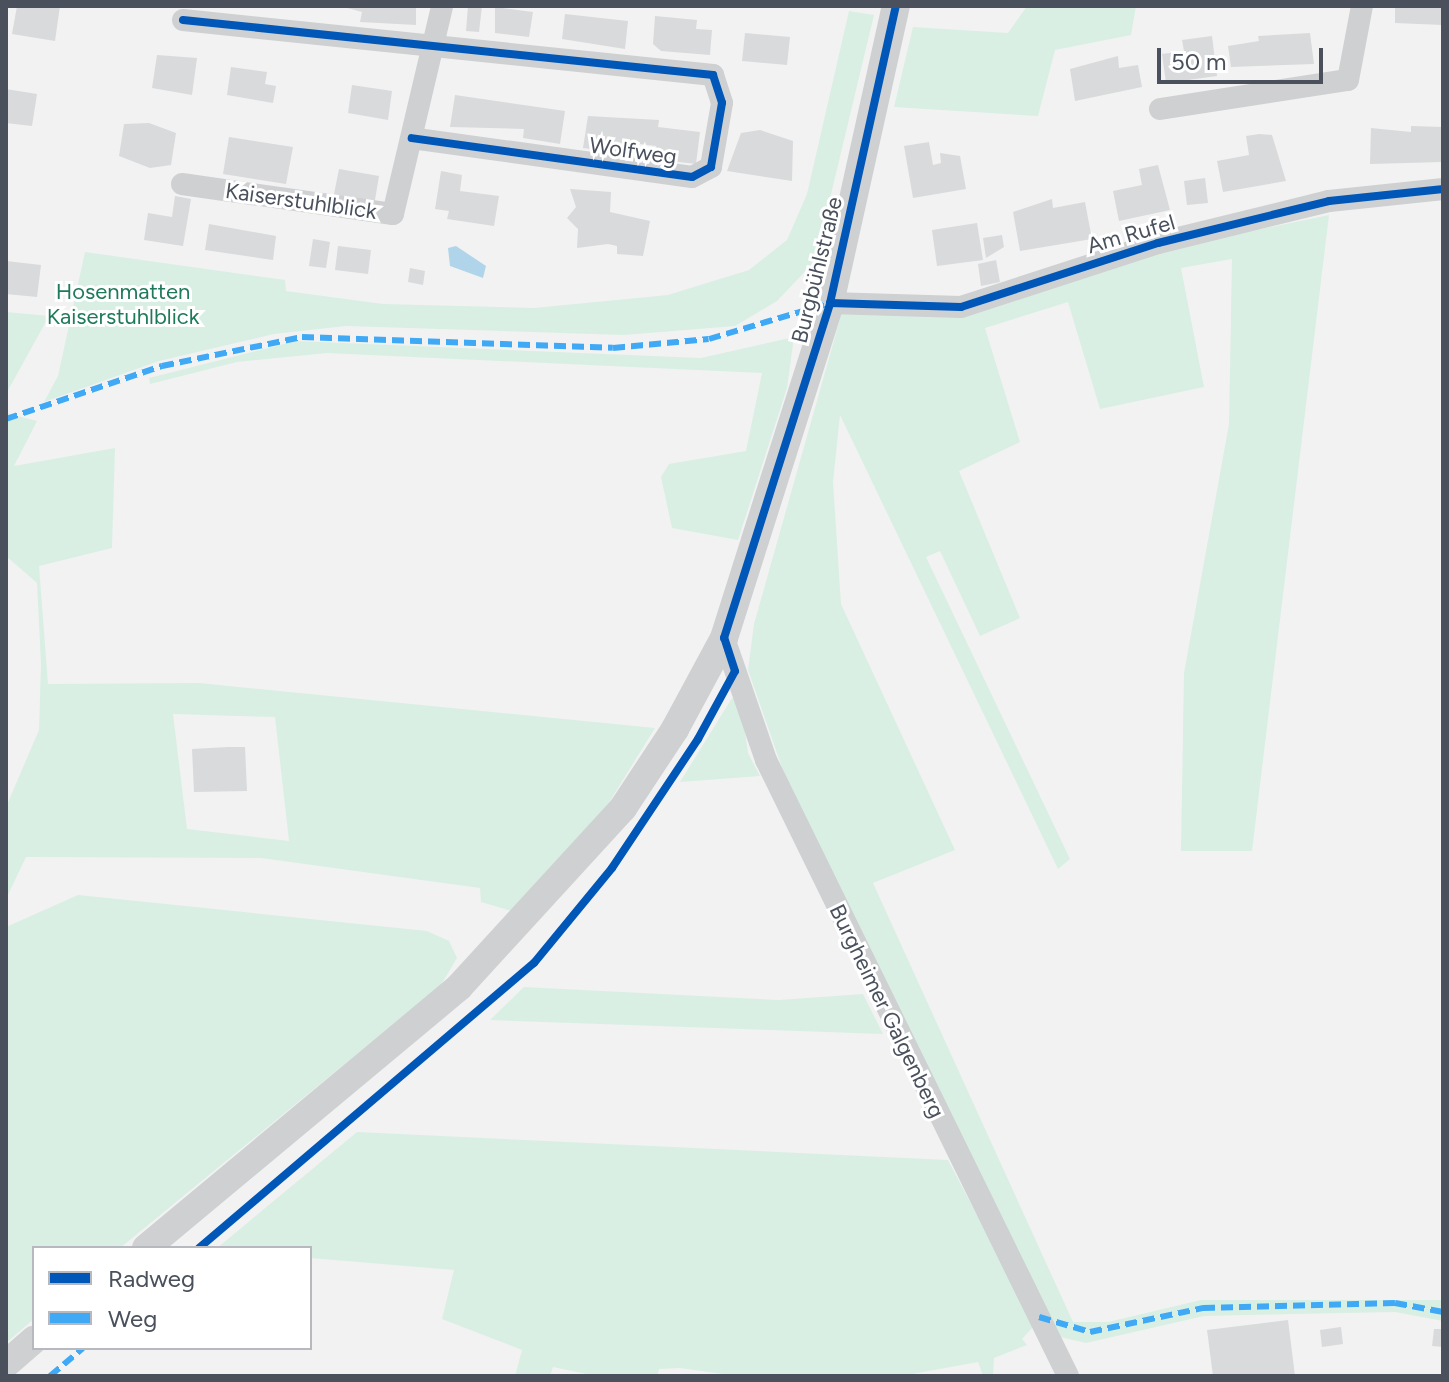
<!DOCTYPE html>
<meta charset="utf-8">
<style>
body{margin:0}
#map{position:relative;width:1449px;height:1382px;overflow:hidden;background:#f2f2f2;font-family:Figtree,sans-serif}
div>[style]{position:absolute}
.green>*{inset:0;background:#d9efe4}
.water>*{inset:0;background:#b0d5ea}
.building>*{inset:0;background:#d9dadc}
.minor>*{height:22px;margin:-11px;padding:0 11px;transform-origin:11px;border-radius:11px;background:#ced0d2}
.tertiary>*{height:28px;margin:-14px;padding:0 14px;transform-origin:14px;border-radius:14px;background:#ced0d2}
.quiet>*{height:6px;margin-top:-3px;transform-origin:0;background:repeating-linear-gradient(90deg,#3fa9f5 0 12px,transparent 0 18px)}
.cycleway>*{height:8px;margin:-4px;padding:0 4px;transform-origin:4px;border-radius:4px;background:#0057b8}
span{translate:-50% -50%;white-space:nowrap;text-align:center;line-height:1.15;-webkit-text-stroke:6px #fff;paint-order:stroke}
.street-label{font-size:22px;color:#4a515d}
.park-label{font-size:22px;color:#1f7a5a}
.frame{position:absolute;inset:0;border:8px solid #4a515d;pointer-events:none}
.legend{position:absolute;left:32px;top:1246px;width:280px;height:104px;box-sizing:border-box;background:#fff;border:2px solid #b7b9be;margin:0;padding:10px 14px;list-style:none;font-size:24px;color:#4a515d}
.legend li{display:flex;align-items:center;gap:16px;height:40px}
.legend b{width:40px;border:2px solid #b7b9be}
.scale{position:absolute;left:1157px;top:48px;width:166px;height:36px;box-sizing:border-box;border:4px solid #4a515d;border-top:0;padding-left:10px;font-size:24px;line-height:28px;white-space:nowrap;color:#4a515d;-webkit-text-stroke:6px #fff;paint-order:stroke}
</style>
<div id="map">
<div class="green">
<div style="clip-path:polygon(1027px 6px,1136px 6px,1131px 35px,1055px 50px,1038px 116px,894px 107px,913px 27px,1008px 33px)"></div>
<div style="clip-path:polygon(849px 11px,874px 15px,815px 261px,777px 301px,735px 326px,624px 335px,346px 326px,274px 334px,159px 361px,44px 402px,58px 376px,85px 252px,285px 280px,286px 291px,383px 304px,534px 308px,668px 295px,749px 270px,787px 240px,807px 194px)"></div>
<div style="clip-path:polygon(1329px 215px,1252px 851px,1181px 851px,1184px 673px,1229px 424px,1232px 259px,1181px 268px,1204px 387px,1100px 409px,1068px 302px,985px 328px,1020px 442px,959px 471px,1020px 618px,980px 636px,940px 551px,926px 557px,1070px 859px,1058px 869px,840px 415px,833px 482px,841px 604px,955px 850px,873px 883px,1073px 1322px,1108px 1322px,1201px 1300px,1443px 1300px,1443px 1321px,1395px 1312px,1204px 1316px,1086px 1343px,1060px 1337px,794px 802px,748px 670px,754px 624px,842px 312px,955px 315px,1156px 251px)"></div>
<div style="clip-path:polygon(6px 312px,49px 316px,6px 394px)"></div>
<div style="clip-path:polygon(794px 337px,787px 388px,738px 540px,672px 528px,661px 477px,669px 464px,746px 451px,762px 373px,327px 353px,237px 362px,150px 384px,149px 378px,296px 341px,701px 358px)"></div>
<div style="clip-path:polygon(evenodd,6px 413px,37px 421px,14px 466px,115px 448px,112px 548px,39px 566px,48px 684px,199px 683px,655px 728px,605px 809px,518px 913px,481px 902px,480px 888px,261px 858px,26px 857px,6px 899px,6px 807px,39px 730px,41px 664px,37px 583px,6px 556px,6px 413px,173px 714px,275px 717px,289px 841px,187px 829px,173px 714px)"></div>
<div style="clip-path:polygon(732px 698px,741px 703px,748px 753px,760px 776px,680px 782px)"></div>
<div style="clip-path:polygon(78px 895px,427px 931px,449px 941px,457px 958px,441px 985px,120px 1248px,34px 1248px,34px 1319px,6px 1343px,6px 927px)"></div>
<div style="clip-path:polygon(524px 987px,779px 1000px,863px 994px,883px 1034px,490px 1020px)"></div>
<div style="clip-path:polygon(357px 1132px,948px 1160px,1035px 1325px,1022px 1339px,1027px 1345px,994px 1358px,993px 1376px,983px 1376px,978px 1362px,901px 1376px,737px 1376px,680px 1368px,659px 1369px,657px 1376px,596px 1376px,553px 1367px,550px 1376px,515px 1376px,522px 1350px,442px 1319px,454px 1270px,310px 1258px,310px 1248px,217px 1248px)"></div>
</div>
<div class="water">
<div style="clip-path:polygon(456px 246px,486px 266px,483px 278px,450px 266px,448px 248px)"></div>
</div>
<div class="building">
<div style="clip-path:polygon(17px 6px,60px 6px,55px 41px,12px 34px)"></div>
<div style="clip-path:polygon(340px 6px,416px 6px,416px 25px,360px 22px,362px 12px)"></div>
<div style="clip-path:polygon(468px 6px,482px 6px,479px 32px,466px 31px)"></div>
<div style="clip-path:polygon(1395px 6px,1443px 6px,1443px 25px,1395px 23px)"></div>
<div style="clip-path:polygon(495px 7px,533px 12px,529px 37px,495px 33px)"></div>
<div style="clip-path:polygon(565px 14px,628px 21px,625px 49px,562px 39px)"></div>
<div style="clip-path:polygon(655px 16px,697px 20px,696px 29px,712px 30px,710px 55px,661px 51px,653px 44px)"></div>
<div style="clip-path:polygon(745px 33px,790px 37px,787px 65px,742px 61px)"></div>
<div style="clip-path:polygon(1310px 33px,1314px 64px,1231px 67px,1228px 46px,1259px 41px,1258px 36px)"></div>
<div style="clip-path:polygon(1212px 36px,1217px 76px,1166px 83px,1162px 54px,1184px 51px,1182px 40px)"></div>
<div style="clip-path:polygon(157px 55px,197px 58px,192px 95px,152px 88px)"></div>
<div style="clip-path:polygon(1118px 56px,1119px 68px,1138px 65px,1142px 87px,1075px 101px,1070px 69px)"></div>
<div style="clip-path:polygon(231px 67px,267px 72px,265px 84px,276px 86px,273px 103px,227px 95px)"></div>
<div style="clip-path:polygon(352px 85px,392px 91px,388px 120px,348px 113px)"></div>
<div style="clip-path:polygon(6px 89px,37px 94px,32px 126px,6px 123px)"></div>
<div style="clip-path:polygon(455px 95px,565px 111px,560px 144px,523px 138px,524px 129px,450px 127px)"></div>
<div style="clip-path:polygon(588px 116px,659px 120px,658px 127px,700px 132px,696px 164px,654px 159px,656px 146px,624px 142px,623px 153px,583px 148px)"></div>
<div style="clip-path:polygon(149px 123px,176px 133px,171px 165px,150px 168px,119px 156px,124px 124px)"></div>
<div style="clip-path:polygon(1411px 126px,1443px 127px,1443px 162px,1370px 164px,1371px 128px,1411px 132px)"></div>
<div style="clip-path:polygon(760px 130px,793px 141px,792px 181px,727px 171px,741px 133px)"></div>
<div style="clip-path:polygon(1259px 134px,1272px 135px,1286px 181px,1223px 192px,1217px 161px,1249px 155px,1246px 136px)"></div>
<div style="clip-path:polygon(229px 137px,293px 147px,286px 184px,223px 174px)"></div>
<div style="clip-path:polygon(929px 142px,933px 165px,941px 163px,940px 153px,960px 156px,966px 189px,913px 198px,904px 146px)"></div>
<div style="clip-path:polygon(1158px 165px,1170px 210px,1119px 221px,1113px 191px,1142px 185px,1139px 169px)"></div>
<div style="clip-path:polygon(339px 169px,379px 176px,374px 206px,333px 199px)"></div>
<div style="clip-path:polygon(441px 171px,462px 175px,460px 191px,499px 196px,494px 226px,447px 219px,449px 211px,435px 209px)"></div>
<div style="clip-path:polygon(1205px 178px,1208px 203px,1187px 205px,1184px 181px)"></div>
<div style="clip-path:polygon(570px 189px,611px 192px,610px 212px,650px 221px,643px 256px,617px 254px,617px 246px,608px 244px,577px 248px,578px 229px,567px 218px,576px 207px)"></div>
<div style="clip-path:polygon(175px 196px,191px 199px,183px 246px,144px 240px,148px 213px,172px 217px)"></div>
<div style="clip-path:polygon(1052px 199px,1053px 208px,1085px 202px,1092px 239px,1020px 251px,1013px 212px)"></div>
<div style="clip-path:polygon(977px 223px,983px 260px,937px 266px,932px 230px)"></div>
<div style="clip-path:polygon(209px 224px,276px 236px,273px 260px,205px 250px)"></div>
<div style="clip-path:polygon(1002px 235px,1004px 247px,986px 258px,983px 238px)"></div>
<div style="clip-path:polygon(313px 239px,330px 242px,326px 268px,309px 266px)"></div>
<div style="clip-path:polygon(338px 246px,371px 250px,368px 274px,335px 270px)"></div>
<div style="clip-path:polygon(996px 260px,1000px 282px,981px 286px,978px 264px)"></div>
<div style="clip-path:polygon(6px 261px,41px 265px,37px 297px,6px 294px)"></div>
<div style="clip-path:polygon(410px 268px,425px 271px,423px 285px,408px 282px)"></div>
<div style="clip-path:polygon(228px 747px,245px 747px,247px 791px,194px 792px,192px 749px)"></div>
<div style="clip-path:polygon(1288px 1320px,1295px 1376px,1213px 1376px,1207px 1330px)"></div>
<div style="clip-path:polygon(1341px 1327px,1343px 1344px,1322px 1347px,1320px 1330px)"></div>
<div style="clip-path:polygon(1434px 1329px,1443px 1329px,1443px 1347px,1432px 1346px)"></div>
</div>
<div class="minor">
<div style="left:183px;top:20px;width:533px;rotate:5.92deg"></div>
<div style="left:713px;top:75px;width:29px;rotate:72deg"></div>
<div style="left:722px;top:103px;width:65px;rotate:99.8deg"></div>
<div style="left:711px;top:167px;width:21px;rotate:152deg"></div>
<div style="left:692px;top:177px;width:283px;rotate:-172.1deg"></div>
<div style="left:1160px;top:109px;width:190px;rotate:-8.8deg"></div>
<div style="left:1348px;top:80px;width:75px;rotate:-79.3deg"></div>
<div style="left:182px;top:184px;width:213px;rotate:8.1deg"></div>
<div style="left:393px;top:214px;width:214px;rotate:-76.7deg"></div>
<div style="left:830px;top:303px;width:131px;rotate:1.7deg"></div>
<div style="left:961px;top:307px;width:207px;rotate:-18deg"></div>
<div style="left:1158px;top:243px;width:176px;rotate:-13.8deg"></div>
<div style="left:1329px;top:201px;width:115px;rotate:-6deg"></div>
<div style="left:724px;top:638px;width:129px;rotate:71deg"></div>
<div style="left:766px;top:760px;width:686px;rotate:63.88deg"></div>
</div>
<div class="tertiary">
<div style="left:146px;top:1248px;width:408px;rotate:-39.8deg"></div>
<div style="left:459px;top:987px;width:243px;rotate:-47.5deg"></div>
<div style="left:623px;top:808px;width:95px;rotate:-56.6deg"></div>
<div style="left:675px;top:729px;width:103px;rotate:-61.7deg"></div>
<div style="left:724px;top:638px;width:351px;rotate:-72.4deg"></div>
<div style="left:830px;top:303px;width:304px;rotate:-77.5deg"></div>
<div style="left:6px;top:1364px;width:37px;rotate:-41deg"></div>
</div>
<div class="quiet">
<div style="left:6px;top:419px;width:165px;rotate:-18.8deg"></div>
<div style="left:162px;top:366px;width:143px;rotate:-11.7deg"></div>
<div style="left:302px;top:337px;width:311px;rotate:2deg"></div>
<div style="left:613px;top:348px;width:96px;rotate:-5.4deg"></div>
<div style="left:709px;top:339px;width:126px;rotate:-16.6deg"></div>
<div style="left:1039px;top:1317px;width:53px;rotate:16.4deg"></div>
<div style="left:1090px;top:1332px;width:116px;rotate:-12deg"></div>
<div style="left:1203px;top:1308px;width:192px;rotate:-1.5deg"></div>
<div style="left:1395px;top:1303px;width:49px;rotate:10.6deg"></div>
<div style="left:50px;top:1376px;width:43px;rotate:-40.3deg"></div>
</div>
<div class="cycleway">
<div style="left:183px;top:20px;width:533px;rotate:5.92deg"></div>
<div style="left:713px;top:75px;width:29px;rotate:72deg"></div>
<div style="left:722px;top:103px;width:65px;rotate:99.8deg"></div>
<div style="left:711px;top:167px;width:21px;rotate:152deg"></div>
<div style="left:692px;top:177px;width:283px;rotate:-172.1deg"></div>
<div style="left:830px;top:303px;width:131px;rotate:1.7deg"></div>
<div style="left:961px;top:307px;width:207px;rotate:-18deg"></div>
<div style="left:1158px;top:243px;width:176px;rotate:-13.8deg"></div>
<div style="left:1329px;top:201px;width:115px;rotate:-6deg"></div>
<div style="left:199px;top:1248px;width:440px;rotate:-40.4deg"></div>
<div style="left:534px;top:963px;width:123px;rotate:-50.6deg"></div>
<div style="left:612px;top:868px;width:155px;rotate:-56.3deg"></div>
<div style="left:698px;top:739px;width:77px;rotate:-61.4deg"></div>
<div style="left:735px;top:671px;width:35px;rotate:-108deg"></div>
<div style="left:724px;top:638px;width:351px;rotate:-72.4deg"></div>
<div style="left:830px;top:303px;width:304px;rotate:-77.5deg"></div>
</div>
<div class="street-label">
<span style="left:633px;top:151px;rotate:8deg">Wolfweg</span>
<span style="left:301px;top:201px;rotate:8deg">Kaiserstuhlblick</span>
<span style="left:1131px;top:234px;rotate:-16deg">Am Rufel</span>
<span style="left:817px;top:270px;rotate:-76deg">Burgbühlstraße</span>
<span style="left:887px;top:1011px;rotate:64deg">Burgheimer Galgenberg</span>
</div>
<div class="park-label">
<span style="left:123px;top:304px">Hosenmatten<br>Kaiserstuhlblick</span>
</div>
<div class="frame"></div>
<ul class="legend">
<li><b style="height:10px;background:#0057b8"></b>Radweg</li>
<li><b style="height:10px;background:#3fa9f5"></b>Weg</li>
</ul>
<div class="scale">50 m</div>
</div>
